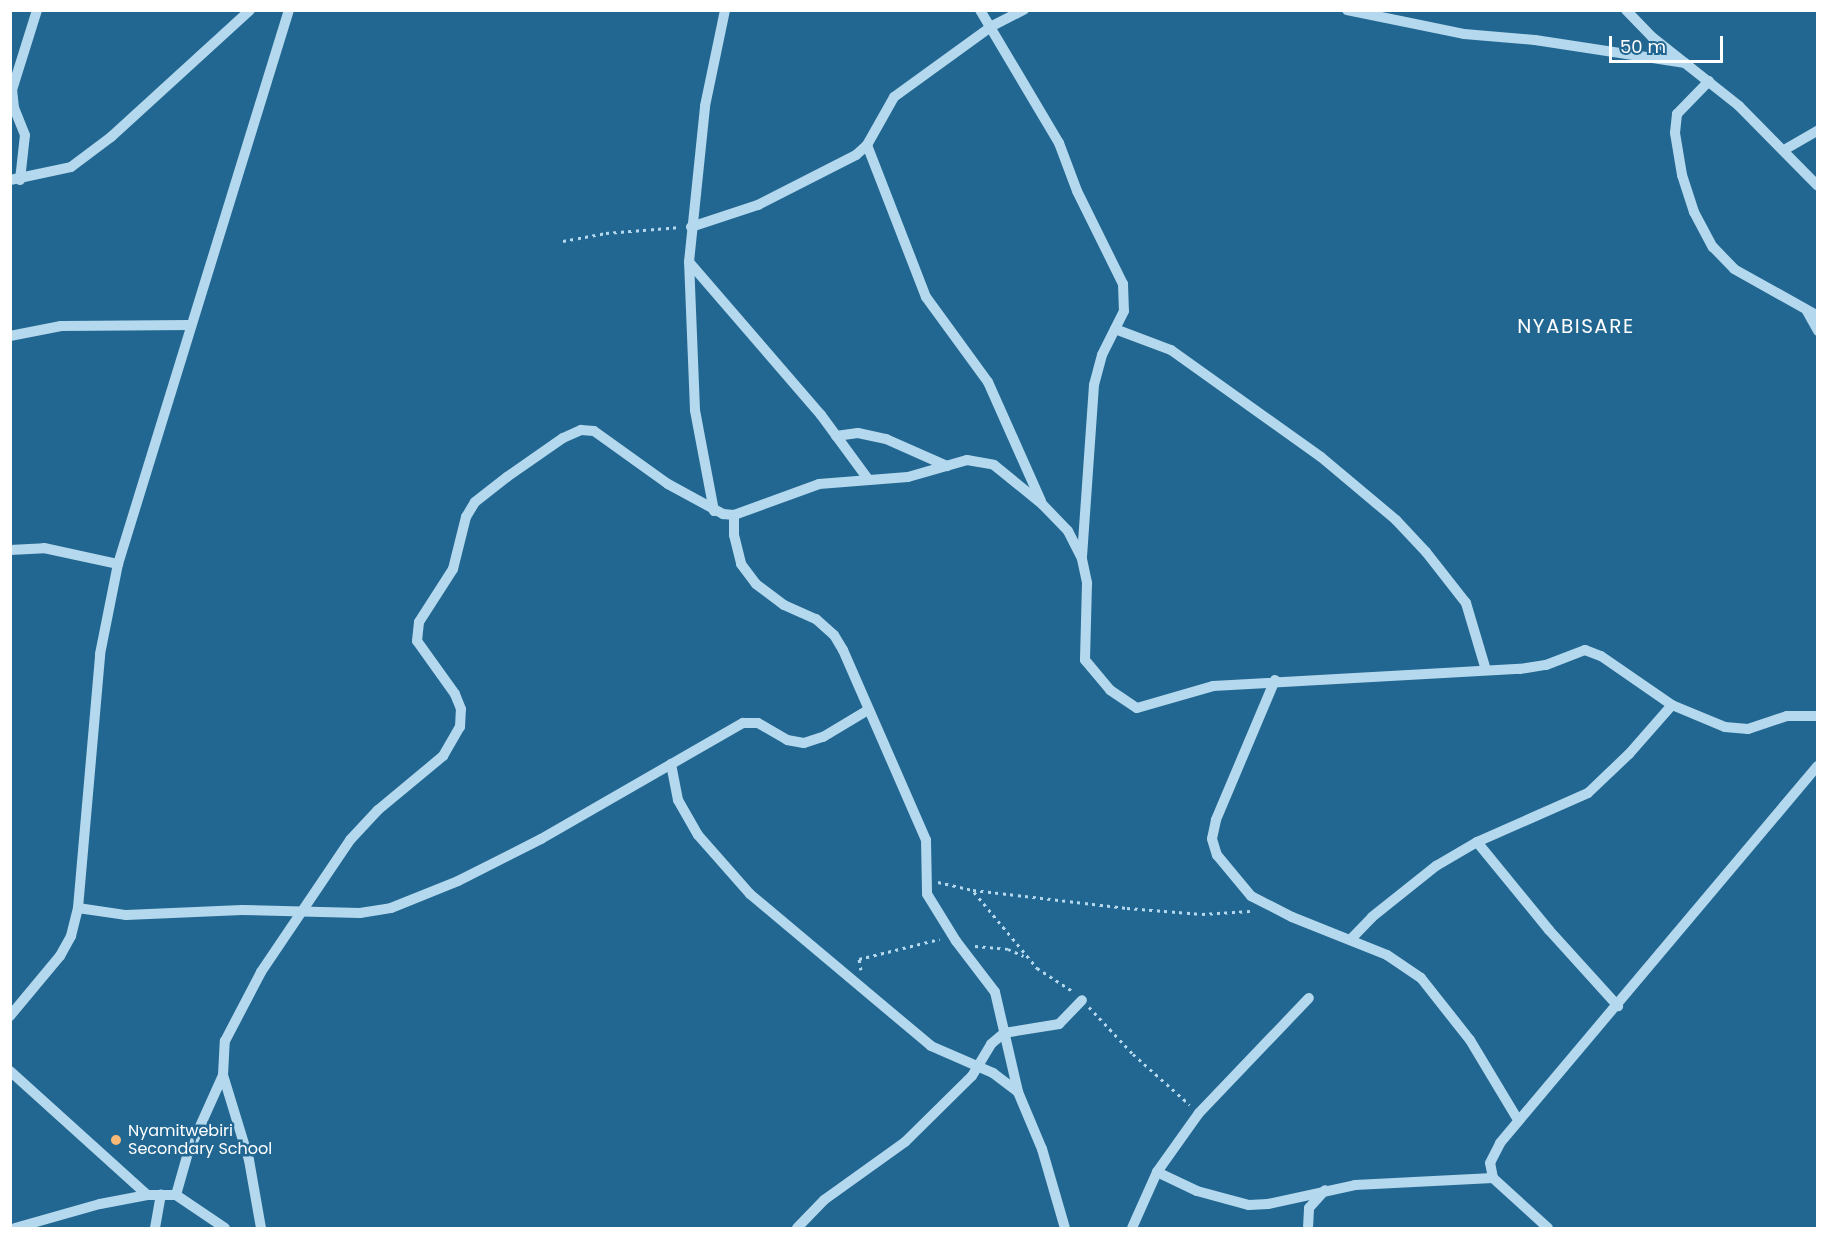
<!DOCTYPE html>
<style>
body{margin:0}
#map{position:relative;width:1828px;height:1239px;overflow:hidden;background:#226791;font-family:Poppins,sans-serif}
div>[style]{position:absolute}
.path>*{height:3px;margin-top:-1.5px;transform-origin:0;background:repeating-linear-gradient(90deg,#b4d8ed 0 3px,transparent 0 7.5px)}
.minor>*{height:10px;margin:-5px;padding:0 5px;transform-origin:5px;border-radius:5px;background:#b4d8ed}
.dots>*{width:16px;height:16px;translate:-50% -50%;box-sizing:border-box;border:3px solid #226791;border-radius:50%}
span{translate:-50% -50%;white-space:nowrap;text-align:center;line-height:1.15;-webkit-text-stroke:5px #226791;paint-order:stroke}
.poi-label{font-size:16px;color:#fff}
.left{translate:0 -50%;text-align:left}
.quarter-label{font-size:20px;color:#fff;letter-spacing:1.5px}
.frame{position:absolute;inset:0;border:12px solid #fff;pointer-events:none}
.scale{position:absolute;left:1609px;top:36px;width:114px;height:27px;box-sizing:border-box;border:3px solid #fff;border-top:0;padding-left:8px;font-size:18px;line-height:21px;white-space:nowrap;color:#fff;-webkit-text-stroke:4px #226791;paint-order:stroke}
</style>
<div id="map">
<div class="path">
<div style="left:563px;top:241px;width:44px;rotate:-10.5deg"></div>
<div style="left:606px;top:233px;width:75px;rotate:-4.6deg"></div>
<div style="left:938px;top:882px;width:36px;rotate:13deg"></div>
<div style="left:973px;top:890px;width:155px;rotate:6.7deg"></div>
<div style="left:1127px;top:908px;width:75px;rotate:4.6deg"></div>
<div style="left:1202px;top:914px;width:48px;rotate:-3.6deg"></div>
<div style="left:974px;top:892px;width:99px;rotate:50.3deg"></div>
<div style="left:1037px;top:968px;width:44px;rotate:33deg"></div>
<div style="left:975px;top:946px;width:33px;rotate:5deg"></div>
<div style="left:1008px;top:949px;width:17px;rotate:24deg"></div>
<div style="left:861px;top:970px;width:11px;rotate:-100deg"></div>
<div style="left:859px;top:959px;width:83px;rotate:-13.9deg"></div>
<div style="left:1089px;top:1007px;width:64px;rotate:46.9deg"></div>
<div style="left:1133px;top:1054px;width:76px;rotate:41.8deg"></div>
</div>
<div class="minor">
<div style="left:980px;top:10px;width:155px;rotate:59.3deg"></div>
<div style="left:1059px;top:143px;width:51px;rotate:69.4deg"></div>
<div style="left:1077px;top:191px;width:104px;rotate:63.7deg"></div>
<div style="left:1123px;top:284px;width:27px;rotate:88deg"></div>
<div style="left:1124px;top:311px;width:49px;rotate:116.6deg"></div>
<div style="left:1102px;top:355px;width:31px;rotate:105deg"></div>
<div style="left:1094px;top:385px;width:171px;rotate:94deg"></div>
<div style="left:1347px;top:10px;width:119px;rotate:11.6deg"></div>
<div style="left:1464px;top:34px;width:71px;rotate:4.8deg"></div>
<div style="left:1535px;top:40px;width:152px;rotate:8.7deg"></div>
<div style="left:1626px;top:10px;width:37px;rotate:46deg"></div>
<div style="left:1652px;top:37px;width:111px;rotate:38.4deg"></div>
<div style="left:1739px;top:106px;width:112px;rotate:45.4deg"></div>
<div style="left:1709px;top:81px;width:46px;rotate:134.1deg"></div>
<div style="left:1677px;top:114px;width:19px;rotate:96deg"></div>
<div style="left:1675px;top:133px;width:43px;rotate:80.5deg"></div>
<div style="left:1682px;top:175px;width:39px;rotate:72deg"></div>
<div style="left:1694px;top:212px;width:40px;rotate:62deg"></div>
<div style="left:1713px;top:247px;width:30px;rotate:46deg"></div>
<div style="left:1734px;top:269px;width:96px;rotate:29.2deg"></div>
<div style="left:867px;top:145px;width:163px;rotate:68.8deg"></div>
<div style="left:926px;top:297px;width:105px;rotate:53.9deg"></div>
<div style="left:988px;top:382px;width:130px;rotate:66deg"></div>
<div style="left:1784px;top:150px;width:39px;rotate:-30deg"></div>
<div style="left:10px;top:180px;width:62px;rotate:-12deg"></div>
<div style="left:71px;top:167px;width:50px;rotate:-36.9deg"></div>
<div style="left:111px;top:137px;width:188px;rotate:-42.4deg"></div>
<div style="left:20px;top:180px;width:45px;rotate:-83.7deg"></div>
<div style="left:25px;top:135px;width:29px;rotate:-112deg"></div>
<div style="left:14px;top:108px;width:18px;rotate:-96deg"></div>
<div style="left:12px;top:90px;width:84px;rotate:-72.6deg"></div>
<div style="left:691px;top:227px;width:71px;rotate:-18.2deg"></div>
<div style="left:758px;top:205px;width:110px;rotate:-27deg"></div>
<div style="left:856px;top:155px;width:15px;rotate:-42deg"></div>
<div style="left:867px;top:145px;width:55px;rotate:-60.6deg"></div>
<div style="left:894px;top:97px;width:121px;rotate:-35.9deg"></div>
<div style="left:992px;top:26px;width:36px;rotate:-27deg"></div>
<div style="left:689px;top:262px;width:202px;rotate:49.2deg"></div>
<div style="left:821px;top:415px;width:79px;rotate:53.7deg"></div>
<div style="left:1807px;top:311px;width:23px;rotate:61deg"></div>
<div style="left:1115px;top:329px;width:60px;rotate:20.6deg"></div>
<div style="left:1171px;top:350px;width:184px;rotate:35.5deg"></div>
<div style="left:1321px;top:457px;width:98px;rotate:40deg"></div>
<div style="left:1396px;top:520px;width:44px;rotate:46.8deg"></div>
<div style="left:1426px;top:552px;width:65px;rotate:51.9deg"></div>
<div style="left:1466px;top:603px;width:70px;rotate:73.4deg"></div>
<div style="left:10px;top:336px;width:52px;rotate:-11.1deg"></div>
<div style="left:61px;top:326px;width:130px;rotate:-0.4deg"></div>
<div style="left:836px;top:436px;width:22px;rotate:-8deg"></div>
<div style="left:858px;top:433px;width:29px;rotate:12deg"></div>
<div style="left:886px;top:439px;width:67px;rotate:23.9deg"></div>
<div style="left:714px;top:511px;width:103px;rotate:-100.7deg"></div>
<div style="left:695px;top:410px;width:148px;rotate:-92.3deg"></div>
<div style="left:689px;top:262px;width:157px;rotate:-84.1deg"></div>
<div style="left:705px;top:106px;width:98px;rotate:-78.2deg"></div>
<div style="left:734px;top:515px;width:20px;rotate:90deg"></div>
<div style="left:734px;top:535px;width:30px;rotate:76deg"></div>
<div style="left:741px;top:564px;width:25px;rotate:53deg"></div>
<div style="left:756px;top:584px;width:35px;rotate:37deg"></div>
<div style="left:784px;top:605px;width:35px;rotate:24deg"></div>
<div style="left:816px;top:619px;width:24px;rotate:42deg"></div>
<div style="left:834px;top:635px;width:17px;rotate:59deg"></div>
<div style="left:843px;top:650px;width:207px;rotate:66.4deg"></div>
<div style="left:926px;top:840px;width:54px;rotate:88.9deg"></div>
<div style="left:927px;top:894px;width:55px;rotate:58.3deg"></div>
<div style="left:956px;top:941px;width:64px;rotate:52.6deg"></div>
<div style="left:995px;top:992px;width:103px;rotate:77deg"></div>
<div style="left:1018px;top:1092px;width:62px;rotate:67.2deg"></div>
<div style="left:1042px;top:1149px;width:82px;rotate:73.8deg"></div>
<div style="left:10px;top:550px;width:34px;rotate:-3deg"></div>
<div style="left:44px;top:548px;width:76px;rotate:12.2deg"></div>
<div style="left:1275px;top:680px;width:152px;rotate:112.9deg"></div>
<div style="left:1216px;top:820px;width:19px;rotate:102deg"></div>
<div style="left:1212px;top:839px;width:17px;rotate:73deg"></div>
<div style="left:1217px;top:855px;width:53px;rotate:50.3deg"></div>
<div style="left:1251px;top:896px;width:46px;rotate:27.1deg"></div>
<div style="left:1292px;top:917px;width:102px;rotate:21.8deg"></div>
<div style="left:1387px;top:955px;width:41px;rotate:34.1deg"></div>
<div style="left:1421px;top:978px;width:79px;rotate:51.7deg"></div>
<div style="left:1470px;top:1040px;width:93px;rotate:59deg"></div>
<div style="left:671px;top:764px;width:37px;rotate:79deg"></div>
<div style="left:678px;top:800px;width:40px;rotate:60.3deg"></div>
<div style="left:698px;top:835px;width:79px;rotate:48.6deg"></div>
<div style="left:750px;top:894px;width:236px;rotate:40deg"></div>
<div style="left:931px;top:1046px;width:68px;rotate:23.5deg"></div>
<div style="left:993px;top:1073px;width:31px;rotate:37deg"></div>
<div style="left:1477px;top:842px;width:114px;rotate:50.7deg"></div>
<div style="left:1549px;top:930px;width:103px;rotate:47.8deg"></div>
<div style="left:78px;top:908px;width:49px;rotate:8.3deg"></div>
<div style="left:126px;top:915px;width:116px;rotate:-2.5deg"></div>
<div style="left:242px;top:910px;width:118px;rotate:1.5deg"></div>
<div style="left:360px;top:913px;width:31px;rotate:-9deg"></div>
<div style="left:391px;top:908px;width:72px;rotate:-21.9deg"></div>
<div style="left:458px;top:881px;width:93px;rotate:-26.8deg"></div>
<div style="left:541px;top:839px;width:233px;rotate:-29.9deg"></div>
<div style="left:743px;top:723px;width:15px"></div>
<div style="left:758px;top:723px;width:34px;rotate:30deg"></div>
<div style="left:787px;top:740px;width:17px;rotate:10deg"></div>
<div style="left:804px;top:743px;width:20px;rotate:-18deg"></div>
<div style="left:823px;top:737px;width:52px;rotate:-31deg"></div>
<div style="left:1351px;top:939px;width:30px;rotate:-46deg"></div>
<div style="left:1372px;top:917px;width:82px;rotate:-38.6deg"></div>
<div style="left:1436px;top:866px;width:48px;rotate:-30.3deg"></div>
<div style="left:1477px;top:842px;width:121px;rotate:-23.8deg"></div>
<div style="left:1588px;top:793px;width:57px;rotate:-43.6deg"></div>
<div style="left:1629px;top:754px;width:65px;rotate:-48.7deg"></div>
<div style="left:10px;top:1016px;width:78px;rotate:-50.2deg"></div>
<div style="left:60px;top:956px;width:23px;rotate:-61deg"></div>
<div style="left:71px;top:936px;width:29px;rotate:-76deg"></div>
<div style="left:78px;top:908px;width:255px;rotate:-85deg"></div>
<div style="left:100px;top:654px;width:92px;rotate:-78.7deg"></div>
<div style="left:118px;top:564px;width:580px;rotate:-72.85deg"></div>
<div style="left:10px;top:1071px;width:185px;rotate:42.1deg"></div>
<div style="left:1157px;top:1172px;width:44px;rotate:25.4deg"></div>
<div style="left:1197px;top:1191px;width:54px;rotate:15.1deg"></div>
<div style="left:1249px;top:1205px;width:19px;rotate:-3deg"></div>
<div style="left:1268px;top:1204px;width:89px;rotate:-12.3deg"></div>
<div style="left:1355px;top:1185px;width:138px;rotate:-2.9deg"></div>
<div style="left:176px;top:1195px;width:44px;rotate:-74.1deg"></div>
<div style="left:188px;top:1153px;width:85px;rotate:-65.8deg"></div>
<div style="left:15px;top:1228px;width:88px;rotate:-15.8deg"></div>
<div style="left:100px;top:1204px;width:48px;rotate:-10.8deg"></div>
<div style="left:147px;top:1195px;width:29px"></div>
<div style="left:176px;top:1195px;width:59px;rotate:34deg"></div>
<div style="left:155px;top:1228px;width:34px;rotate:-80deg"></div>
<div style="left:261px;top:1228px;width:69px;rotate:-100deg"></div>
<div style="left:249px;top:1160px;width:89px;rotate:-107deg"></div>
<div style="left:223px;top:1075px;width:34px;rotate:-87deg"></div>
<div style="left:225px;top:1041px;width:78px;rotate:-62.4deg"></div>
<div style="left:261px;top:972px;width:159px;rotate:-56deg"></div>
<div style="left:350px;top:840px;width:41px;rotate:-47deg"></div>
<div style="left:378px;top:810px;width:85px;rotate:-39.7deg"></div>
<div style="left:443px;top:756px;width:34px;rotate:-60deg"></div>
<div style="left:460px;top:727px;width:18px;rotate:-87deg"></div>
<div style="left:461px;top:709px;width:16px;rotate:-112deg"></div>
<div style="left:455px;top:694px;width:65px;rotate:-125.6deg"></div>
<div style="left:417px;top:641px;width:19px;rotate:-84deg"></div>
<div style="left:419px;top:622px;width:63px;rotate:-57.3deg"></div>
<div style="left:453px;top:569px;width:54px;rotate:-76deg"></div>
<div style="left:466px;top:517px;width:17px;rotate:-59deg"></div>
<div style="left:475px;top:502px;width:41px;rotate:-38deg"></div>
<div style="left:507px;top:477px;width:68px;rotate:-34.9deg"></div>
<div style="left:563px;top:438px;width:20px;rotate:-24deg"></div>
<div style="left:581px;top:430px;width:13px;rotate:4deg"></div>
<div style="left:594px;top:431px;width:91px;rotate:35.6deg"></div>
<div style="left:668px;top:484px;width:63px;rotate:28.6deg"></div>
<div style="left:723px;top:514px;width:11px;rotate:5deg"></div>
<div style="left:734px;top:515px;width:90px;rotate:-20deg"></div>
<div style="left:819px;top:484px;width:89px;rotate:-4.5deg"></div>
<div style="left:908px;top:477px;width:61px;rotate:-16.1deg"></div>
<div style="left:967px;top:460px;width:27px;rotate:10deg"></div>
<div style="left:994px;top:465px;width:62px;rotate:39.1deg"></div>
<div style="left:1042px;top:504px;width:37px;rotate:46deg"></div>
<div style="left:1068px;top:531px;width:31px;rotate:63deg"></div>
<div style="left:1082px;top:559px;width:25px;rotate:78deg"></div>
<div style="left:1087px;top:583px;width:77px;rotate:91.5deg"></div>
<div style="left:1085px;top:660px;width:39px;rotate:50deg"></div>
<div style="left:1110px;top:690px;width:32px;rotate:34deg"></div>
<div style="left:1137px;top:708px;width:79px;rotate:-16.1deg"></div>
<div style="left:1213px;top:686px;width:307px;rotate:-3.2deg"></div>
<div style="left:1520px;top:669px;width:26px;rotate:-9deg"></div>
<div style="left:1546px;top:665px;width:42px;rotate:-21deg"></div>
<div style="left:1585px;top:650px;width:17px;rotate:21deg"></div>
<div style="left:1601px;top:656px;width:86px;rotate:34.6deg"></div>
<div style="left:1672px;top:705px;width:57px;rotate:22.5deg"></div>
<div style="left:1725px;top:727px;width:23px;rotate:5deg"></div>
<div style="left:1748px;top:729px;width:41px;rotate:-18.4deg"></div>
<div style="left:1787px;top:716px;width:31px"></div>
<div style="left:797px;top:1228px;width:39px;rotate:-46deg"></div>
<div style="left:824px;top:1200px;width:100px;rotate:-35.6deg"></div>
<div style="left:905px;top:1142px;width:94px;rotate:-44.6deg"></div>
<div style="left:972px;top:1076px;width:37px;rotate:-59deg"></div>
<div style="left:991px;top:1044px;width:17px;rotate:-40deg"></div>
<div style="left:1004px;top:1033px;width:56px;rotate:-9.3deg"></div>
<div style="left:1059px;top:1024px;width:33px;rotate:-46deg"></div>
<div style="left:1132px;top:1228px;width:61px;rotate:-65.9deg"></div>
<div style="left:1157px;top:1172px;width:72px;rotate:-54.6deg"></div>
<div style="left:1199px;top:1113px;width:159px;rotate:-46.3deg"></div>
<div style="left:1308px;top:1228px;width:20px;rotate:-87deg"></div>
<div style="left:1309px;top:1208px;width:24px;rotate:-48deg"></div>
<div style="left:1548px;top:1228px;width:74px;rotate:-137.7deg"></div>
<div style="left:1493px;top:1178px;width:15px;rotate:-101deg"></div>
<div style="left:1490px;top:1163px;width:22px;rotate:-63deg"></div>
<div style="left:1500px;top:1143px;width:493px;rotate:-49.9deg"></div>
</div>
<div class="dots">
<div style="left:116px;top:1140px;background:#f8ba76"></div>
</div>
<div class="poi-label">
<span class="left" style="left:128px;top:1140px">Nyamitwebiri<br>Secondary School</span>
</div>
<div class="quarter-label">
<span style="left:1576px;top:326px">NYABISARE</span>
</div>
<div class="frame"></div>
<div class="scale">50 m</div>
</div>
